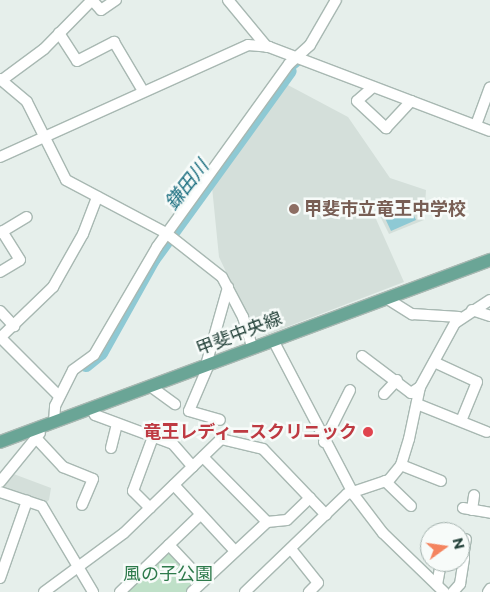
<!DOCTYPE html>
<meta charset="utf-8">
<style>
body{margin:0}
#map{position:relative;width:490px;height:592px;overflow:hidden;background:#e6efeb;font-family:Montserrat,"Noto Sans JP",sans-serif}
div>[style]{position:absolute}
.built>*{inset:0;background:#d4dfda}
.green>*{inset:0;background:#bfe0c8}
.water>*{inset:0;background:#8ec9d4}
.stream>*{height:2.5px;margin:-1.25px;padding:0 1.25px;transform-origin:1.25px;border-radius:1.25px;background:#8ec9d4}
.river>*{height:14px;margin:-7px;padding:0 7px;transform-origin:7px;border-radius:7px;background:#8ec9d4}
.roads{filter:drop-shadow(1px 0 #a8b8b2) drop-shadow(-1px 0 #a8b8b2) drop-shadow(0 1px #a8b8b2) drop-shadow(0 -1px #a8b8b2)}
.minor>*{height:10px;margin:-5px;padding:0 5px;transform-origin:5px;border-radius:5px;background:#fff}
.major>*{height:12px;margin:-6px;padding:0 6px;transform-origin:6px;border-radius:6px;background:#6aa596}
.dots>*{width:14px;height:14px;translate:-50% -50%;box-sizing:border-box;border:2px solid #f7fbf9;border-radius:50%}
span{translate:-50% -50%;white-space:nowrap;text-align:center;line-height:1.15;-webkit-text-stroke:5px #f7fbf9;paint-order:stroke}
.education-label{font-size:18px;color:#785e54;font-weight:700}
.left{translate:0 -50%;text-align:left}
.street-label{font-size:18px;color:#24423a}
.health-label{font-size:18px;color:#be3a42;font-weight:700}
.right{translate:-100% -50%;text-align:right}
.park-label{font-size:18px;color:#2d7a4b}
.water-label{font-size:19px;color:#1c6f80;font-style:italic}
.north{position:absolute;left:420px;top:522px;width:50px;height:50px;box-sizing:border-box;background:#f7fbf9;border:1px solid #a3b1ad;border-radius:50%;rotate:76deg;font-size:14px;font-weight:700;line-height:20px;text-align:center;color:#24423a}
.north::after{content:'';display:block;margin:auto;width:18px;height:22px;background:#f4845f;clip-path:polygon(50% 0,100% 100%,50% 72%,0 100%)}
</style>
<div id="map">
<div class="built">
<div style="clip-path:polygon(286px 84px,348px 117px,390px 178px,426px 190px,424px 220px,389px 234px,376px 208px,372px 210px,404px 282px,266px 335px,254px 331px,219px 257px,212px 187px)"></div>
<div style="clip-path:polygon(11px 473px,51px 488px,49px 500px,42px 506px,0 492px,0 482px)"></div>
</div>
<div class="green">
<div style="clip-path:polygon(167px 548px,202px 579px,188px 592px,122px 592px)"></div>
</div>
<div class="water">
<div style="clip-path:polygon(409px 205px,416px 220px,391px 231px,384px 216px)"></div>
</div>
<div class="stream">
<div style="left:290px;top:71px;width:14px;rotate:-39deg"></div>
</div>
<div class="river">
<div style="left:86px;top:365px;width:19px;rotate:-39deg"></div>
<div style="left:101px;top:353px;width:107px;rotate:-60.8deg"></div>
<div style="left:153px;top:260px;width:233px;rotate:-54.1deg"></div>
</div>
<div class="roads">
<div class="minor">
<div style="left:92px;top:0;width:13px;rotate:48deg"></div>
<div style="left:101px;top:10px;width:18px;rotate:-34deg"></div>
<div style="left:228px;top:0;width:61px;rotate:50.3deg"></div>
<div style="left:59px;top:33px;width:33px;rotate:57deg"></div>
<div style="left:77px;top:61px;width:42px;rotate:-27.2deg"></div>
<div style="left:114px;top:42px;width:57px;rotate:59.4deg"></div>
<div style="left:0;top:79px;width:35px;rotate:40deg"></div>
<div style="left:27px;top:102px;width:87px;rotate:63.4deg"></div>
<div style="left:66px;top:180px;width:113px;rotate:27.9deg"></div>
<div style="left:166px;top:233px;width:71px;rotate:38.2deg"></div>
<div style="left:222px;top:277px;width:45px;rotate:62.3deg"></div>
<div style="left:243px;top:317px;width:31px;rotate:73deg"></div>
<div style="left:2px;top:80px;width:52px;rotate:-36.4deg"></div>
<div style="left:44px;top:49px;width:69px;rotate:-45.6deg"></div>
<div style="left:373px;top:87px;width:21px;rotate:139deg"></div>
<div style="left:357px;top:101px;width:40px;rotate:43deg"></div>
<div style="left:386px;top:128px;width:37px;rotate:-47deg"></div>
<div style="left:476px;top:125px;width:40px;rotate:-69.8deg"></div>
<div style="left:0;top:157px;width:272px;rotate:-24.3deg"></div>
<div style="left:248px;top:45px;width:21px;rotate:5deg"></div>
<div style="left:269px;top:47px;width:236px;rotate:20.8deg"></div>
<div style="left:0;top:233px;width:31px;rotate:-31deg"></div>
<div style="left:0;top:272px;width:23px;rotate:-31deg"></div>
<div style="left:20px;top:260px;width:34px;rotate:-122deg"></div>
<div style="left:386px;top:298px;width:31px;rotate:32deg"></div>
<div style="left:412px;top:314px;width:47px;rotate:3.7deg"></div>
<div style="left:472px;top:310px;width:19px;rotate:18deg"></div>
<div style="left:0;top:311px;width:21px;rotate:47deg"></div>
<div style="left:0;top:337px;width:83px;rotate:45deg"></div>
<div style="left:0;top:338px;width:74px;rotate:-43.9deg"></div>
<div style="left:53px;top:287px;width:61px;rotate:-60.5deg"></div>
<div style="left:83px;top:234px;width:40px;rotate:-69deg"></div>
<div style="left:273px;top:340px;width:175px;rotate:62.4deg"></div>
<div style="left:354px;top:495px;width:48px;rotate:52.7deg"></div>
<div style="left:383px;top:533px;width:85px;rotate:44deg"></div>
<div style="left:362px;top:356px;width:61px;rotate:37.1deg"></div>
<div style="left:411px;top:393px;width:11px;rotate:-34deg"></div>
<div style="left:434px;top:362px;width:47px;rotate:24.9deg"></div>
<div style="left:477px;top:382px;width:42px;rotate:112.3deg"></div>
<div style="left:209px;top:364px;width:51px;rotate:113.1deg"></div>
<div style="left:189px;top:411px;width:32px;rotate:16deg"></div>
<div style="left:206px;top:365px;width:81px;rotate:-74.2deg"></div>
<div style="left:150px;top:386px;width:31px;rotate:36deg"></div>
<div style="left:384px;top:394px;width:19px;rotate:-47deg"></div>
<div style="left:417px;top:404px;width:75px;rotate:21.8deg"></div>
<div style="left:91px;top:408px;width:8px;rotate:60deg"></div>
<div style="left:95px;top:415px;width:83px;rotate:20.4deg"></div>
<div style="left:173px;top:444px;width:30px;rotate:49deg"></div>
<div style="left:54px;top:422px;width:16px;rotate:-86deg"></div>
<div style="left:55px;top:406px;width:40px;rotate:-63.4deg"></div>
<div style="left:73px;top:370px;width:26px;rotate:-36deg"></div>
<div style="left:94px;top:355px;width:125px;rotate:-59.7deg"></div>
<div style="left:157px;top:247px;width:226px;rotate:-54.2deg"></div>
<div style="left:289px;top:64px;width:28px;rotate:-42deg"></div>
<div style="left:310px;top:45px;width:52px;rotate:-60deg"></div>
<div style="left:36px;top:438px;width:40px;rotate:47deg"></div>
<div style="left:63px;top:467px;width:32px;rotate:22deg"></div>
<div style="left:93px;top:479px;width:28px;rotate:113deg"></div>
<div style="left:324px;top:442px;width:58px;rotate:-63.4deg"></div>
<div style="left:111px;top:448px;width:25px;rotate:-76deg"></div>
<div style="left:203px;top:457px;width:91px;rotate:45.4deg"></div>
<div style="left:401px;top:465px;width:43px;rotate:21.8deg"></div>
<div style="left:385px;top:481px;width:36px;rotate:44deg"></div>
<div style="left:0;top:482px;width:63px;rotate:-50.8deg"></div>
<div style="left:174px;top:485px;width:90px;rotate:47.3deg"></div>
<div style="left:0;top:492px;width:44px;rotate:18.4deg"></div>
<div style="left:42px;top:506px;width:100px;rotate:59.3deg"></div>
<div style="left:150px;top:508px;width:24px;rotate:-135deg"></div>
<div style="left:133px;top:491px;width:58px;rotate:-69.7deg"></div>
<div style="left:463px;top:508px;width:27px;rotate:10deg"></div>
<div style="left:472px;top:510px;width:15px;rotate:-82deg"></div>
<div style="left:169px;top:545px;width:50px;rotate:46.6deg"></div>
<div style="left:291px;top:549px;width:43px;rotate:51.5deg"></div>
<div style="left:318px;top:583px;width:13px;rotate:135deg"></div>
<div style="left:463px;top:557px;width:18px;rotate:-81deg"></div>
<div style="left:0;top:578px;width:82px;rotate:-70.7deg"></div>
<div style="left:437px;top:585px;width:23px;rotate:-80deg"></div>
<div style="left:44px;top:592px;width:99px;rotate:-36.4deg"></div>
<div style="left:124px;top:533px;width:135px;rotate:-44.1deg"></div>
<div style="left:221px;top:439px;width:43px;rotate:13.4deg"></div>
<div style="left:263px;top:449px;width:91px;rotate:46.3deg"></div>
<div style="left:120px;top:592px;width:112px;rotate:-43.9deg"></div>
<div style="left:192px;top:592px;width:103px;rotate:-43deg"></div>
<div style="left:267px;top:522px;width:20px;rotate:-6deg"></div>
<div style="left:287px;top:520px;width:32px;rotate:-44deg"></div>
<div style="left:245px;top:592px;width:141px;rotate:-43.9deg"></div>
<div style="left:347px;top:494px;width:44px;rotate:-18.4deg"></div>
<div style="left:389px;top:480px;width:19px;rotate:-51deg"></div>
<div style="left:401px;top:465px;width:27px;rotate:-73deg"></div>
<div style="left:409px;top:439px;width:53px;rotate:-78.1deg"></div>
<div style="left:420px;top:387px;width:73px;rotate:-61.3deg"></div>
<div style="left:455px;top:323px;width:42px;rotate:-33.3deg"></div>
<div style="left:453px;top:592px;width:11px;rotate:-49deg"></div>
<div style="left:460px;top:584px;width:26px;rotate:-81deg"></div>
<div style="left:464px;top:558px;width:4px;rotate:-166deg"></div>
<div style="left:488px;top:592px;width:4px;rotate:-56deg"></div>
</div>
<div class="major">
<div style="left:0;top:442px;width:523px;rotate:-20.38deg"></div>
</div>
</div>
<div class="dots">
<div style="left:294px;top:209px;background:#8d6e63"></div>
<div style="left:368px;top:432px;background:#e0444e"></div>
</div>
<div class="education-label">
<span class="left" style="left:304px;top:209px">甲斐市立竜王中学校</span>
</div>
<div class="street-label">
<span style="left:239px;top:334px;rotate:-21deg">甲斐中央線</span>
</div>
<div class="health-label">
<span class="right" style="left:357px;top:432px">竜王レディースクリニック</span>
</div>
<div class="park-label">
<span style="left:168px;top:574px">風の子公園</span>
</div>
<div class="water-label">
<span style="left:187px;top:185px;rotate:-52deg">鎌田川</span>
</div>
<div class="north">N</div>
</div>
